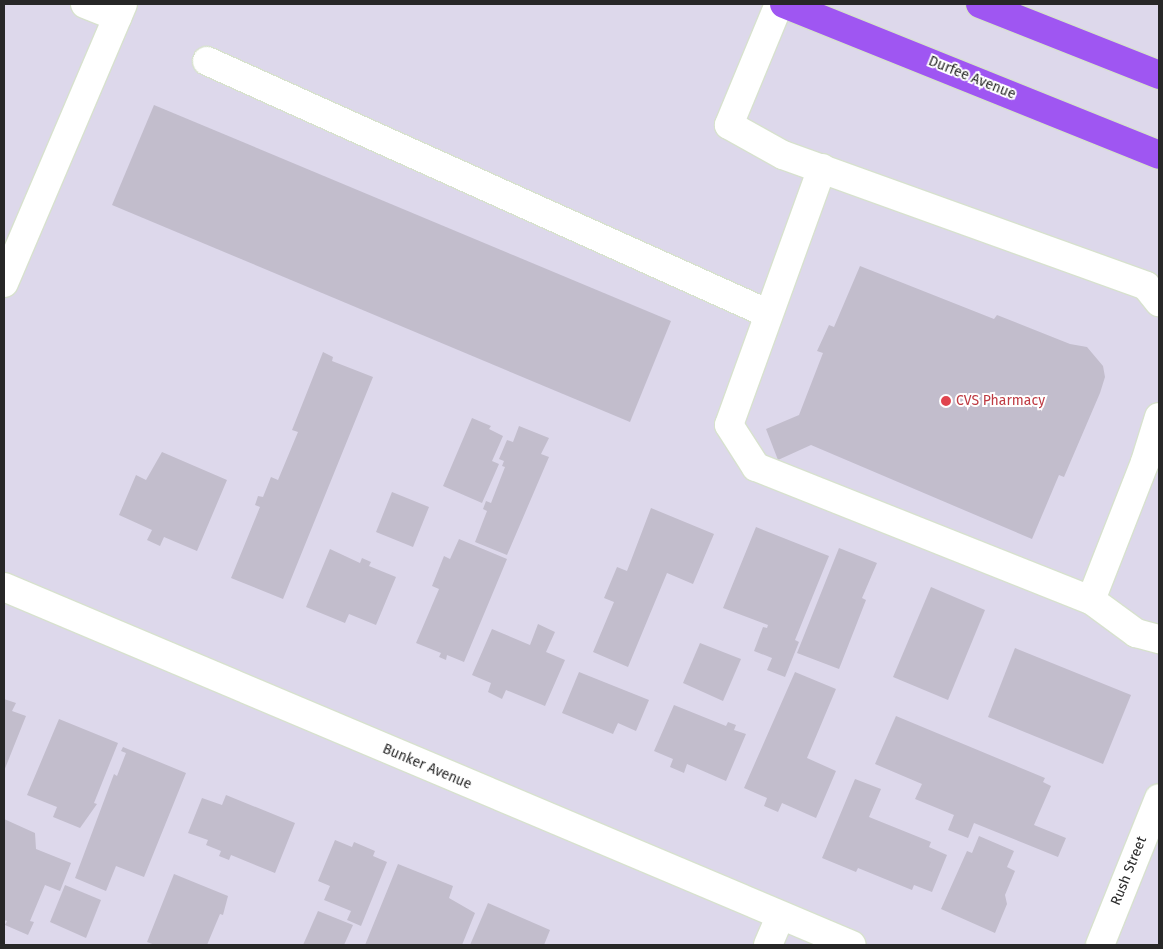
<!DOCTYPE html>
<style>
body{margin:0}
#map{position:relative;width:1163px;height:949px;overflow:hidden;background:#ddd8eb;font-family:"Fira Sans",sans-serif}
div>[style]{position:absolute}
.building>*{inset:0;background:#c2bdcc}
.roads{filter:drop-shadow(1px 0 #d7e1ce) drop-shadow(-1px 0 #d7e1ce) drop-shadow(0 1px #d7e1ce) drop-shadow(0 -1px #d7e1ce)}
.minor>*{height:28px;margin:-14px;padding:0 14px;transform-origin:14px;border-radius:14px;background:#fff}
.major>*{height:28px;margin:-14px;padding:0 14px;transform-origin:14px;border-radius:14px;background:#9f56f2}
.dots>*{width:14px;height:14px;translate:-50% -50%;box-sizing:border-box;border:2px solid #fff;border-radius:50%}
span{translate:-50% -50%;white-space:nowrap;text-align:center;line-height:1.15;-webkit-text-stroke:4px #fff;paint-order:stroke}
.street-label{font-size:14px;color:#272727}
.health-label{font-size:14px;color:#be3a42}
.left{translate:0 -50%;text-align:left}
.frame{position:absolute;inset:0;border:5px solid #272727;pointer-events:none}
</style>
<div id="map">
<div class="building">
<div style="clip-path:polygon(154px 105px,671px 321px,630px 422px,112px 205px)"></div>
<div style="clip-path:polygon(860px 266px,994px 319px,997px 315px,1070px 344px,1087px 347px,1103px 366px,1105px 377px,1100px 393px,1064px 477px,1059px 475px,1032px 539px,811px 445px,778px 460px,766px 429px,799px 415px,823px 353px,817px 351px,829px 325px,834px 327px)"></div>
<div style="clip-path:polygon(323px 352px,333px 357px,332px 361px,373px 377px,283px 599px,231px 578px,260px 507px,255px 505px,258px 496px,263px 497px,271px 477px,278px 480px,298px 432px,292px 430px)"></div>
<div style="clip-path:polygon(472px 418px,491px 426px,489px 429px,503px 436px,492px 461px,499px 464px,482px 503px,443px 486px)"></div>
<div style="clip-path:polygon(519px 426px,549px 438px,541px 454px,549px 457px,507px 555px,475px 542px,487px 511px,483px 509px,486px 501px,491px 503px,505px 467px,502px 466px,504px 461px,499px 459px,507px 440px,513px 442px)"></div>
<div style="clip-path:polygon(162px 452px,227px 480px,197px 551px,164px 537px,160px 546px,147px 540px,152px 530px,119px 515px,136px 475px,146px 480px)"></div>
<div style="clip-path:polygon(392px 492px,429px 507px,413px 547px,376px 532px)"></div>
<div style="clip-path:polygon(651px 508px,714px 534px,693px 584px,667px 573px,628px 667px,593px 652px,614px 602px,604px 598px,617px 567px,627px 571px)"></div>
<div style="clip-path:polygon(756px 527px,829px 556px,795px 640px,799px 642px,785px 677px,767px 670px,772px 658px,754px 651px,763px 627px,767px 628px,768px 625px,723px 608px)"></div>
<div style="clip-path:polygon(459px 539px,507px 559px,464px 662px,447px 655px,446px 660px,439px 657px,441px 653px,416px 643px,439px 589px,432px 586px,444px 556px,450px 559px)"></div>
<div style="clip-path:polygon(839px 548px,877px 563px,862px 598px,866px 600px,839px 669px,797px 653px)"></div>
<div style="clip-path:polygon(330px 549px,360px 563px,362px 558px,371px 562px,369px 566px,396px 577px,376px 625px,349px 614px,345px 623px,306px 607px)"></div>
<div style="clip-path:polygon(931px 587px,985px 610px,948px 700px,893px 677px)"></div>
<div style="clip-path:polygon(538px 624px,555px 632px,546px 652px,565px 660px,545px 706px,506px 690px,502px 699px,488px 692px,491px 683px,472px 675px,492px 629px,530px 645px)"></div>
<div style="clip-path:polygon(700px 643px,741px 659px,723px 701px,683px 683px)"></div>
<div style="clip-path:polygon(1015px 648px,1131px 695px,1103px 764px,988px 717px)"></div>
<div style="clip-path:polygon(579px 672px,649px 700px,636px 731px,618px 723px,613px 734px,562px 713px)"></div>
<div style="clip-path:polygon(795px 672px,836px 689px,807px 758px,836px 771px,816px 818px,782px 803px,778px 812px,764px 806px,767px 798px,744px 788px)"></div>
<div style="clip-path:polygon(4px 699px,16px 703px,12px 711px,26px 716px,4px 771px)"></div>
<div style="clip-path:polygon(674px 705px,726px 726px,728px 722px,736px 725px,734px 730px,746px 734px,726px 781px,687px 764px,684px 773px,670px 767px,673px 759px,654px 751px)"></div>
<div style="clip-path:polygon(896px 716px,1045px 778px,1043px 782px,1051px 786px,1034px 825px,1066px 838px,1058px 857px,974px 823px,968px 838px,948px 830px,954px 815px,915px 799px,922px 784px,875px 764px)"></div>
<div style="clip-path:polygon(59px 719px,118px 743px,94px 803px,97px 804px,80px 828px,53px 817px,57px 807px,27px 795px)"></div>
<div style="clip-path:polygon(123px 747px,186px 773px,144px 877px,116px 866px,106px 891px,75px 878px,114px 774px,117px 776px,126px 753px,121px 751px)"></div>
<div style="clip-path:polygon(855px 779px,881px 789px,869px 817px,931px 842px,929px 847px,947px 855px,932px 892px,914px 885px,912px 890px,858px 868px,856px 872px,822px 858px)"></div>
<div style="clip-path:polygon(226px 795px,295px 823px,275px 873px,231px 855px,229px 860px,219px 856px,221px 851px,206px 845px,208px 840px,188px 833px,202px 798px,222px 805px)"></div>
<div style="clip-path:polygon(4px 819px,35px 833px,36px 849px,71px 863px,60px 891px,45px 885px,30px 921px,34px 922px,28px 935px,5px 925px,7px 921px,4px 920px)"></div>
<div style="clip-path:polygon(979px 836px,1014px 851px,1007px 867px,1015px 871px,1005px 895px,1007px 904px,995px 933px,941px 909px,967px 851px,972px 853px)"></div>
<div style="clip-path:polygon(335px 840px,352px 847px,354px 842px,375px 851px,373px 856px,387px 862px,361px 926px,347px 920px,351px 911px,324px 900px,330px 886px,318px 881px)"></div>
<div style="clip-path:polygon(398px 864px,453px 886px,449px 898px,475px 913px,462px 945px,365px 945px)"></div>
<div style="clip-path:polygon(174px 874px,228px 896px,223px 915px,220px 914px,207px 945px,155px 945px,147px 942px)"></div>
<div style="clip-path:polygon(65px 885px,101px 900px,86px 938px,50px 922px)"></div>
<div style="clip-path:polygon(488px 903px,550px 930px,544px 945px,470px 945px)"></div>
<div style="clip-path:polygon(318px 911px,353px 925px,344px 945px,303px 945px)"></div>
</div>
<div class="roads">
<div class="minor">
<div style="left:85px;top:4px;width:35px;rotate:22deg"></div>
<div style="left:779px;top:4px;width:131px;rotate:112.5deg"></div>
<div style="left:729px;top:125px;width:62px;rotate:29.1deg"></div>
<div style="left:783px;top:155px;width:386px;rotate:19.8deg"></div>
<div style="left:1146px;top:286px;width:21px;rotate:51deg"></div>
<div style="left:207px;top:61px;width:616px;rotate:24.24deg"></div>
<div style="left:822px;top:168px;width:273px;rotate:109.9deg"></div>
<div style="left:729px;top:425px;width:50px;rotate:57.3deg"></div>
<div style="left:756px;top:467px;width:360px;rotate:21.7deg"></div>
<div style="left:4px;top:283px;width:303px;rotate:-66.9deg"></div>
<div style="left:1159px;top:417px;width:47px;rotate:107.3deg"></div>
<div style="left:1145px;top:462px;width:148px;rotate:111.4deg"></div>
<div style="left:1091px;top:600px;width:56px;rotate:36.3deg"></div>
<div style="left:1136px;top:633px;width:24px;rotate:15deg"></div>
<div style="left:4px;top:587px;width:920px;rotate:22.89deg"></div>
<div style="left:768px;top:945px;width:30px;rotate:-67deg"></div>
<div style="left:1100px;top:945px;width:158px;rotate:-68.1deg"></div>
</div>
<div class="major">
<div style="left:784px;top:4px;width:404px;rotate:21.9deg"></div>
<div style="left:980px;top:4px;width:193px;rotate:21.6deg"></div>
</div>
</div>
<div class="dots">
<div style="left:946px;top:401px;background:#e0444e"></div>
</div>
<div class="street-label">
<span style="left:972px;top:78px;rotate:22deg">Durfee Avenue</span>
<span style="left:427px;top:767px;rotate:23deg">Bunker Avenue</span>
<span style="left:1129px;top:871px;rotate:-68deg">Rush Street</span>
</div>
<div class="health-label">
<span class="left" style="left:956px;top:401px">CVS Pharmacy</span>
</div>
<div class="frame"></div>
</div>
